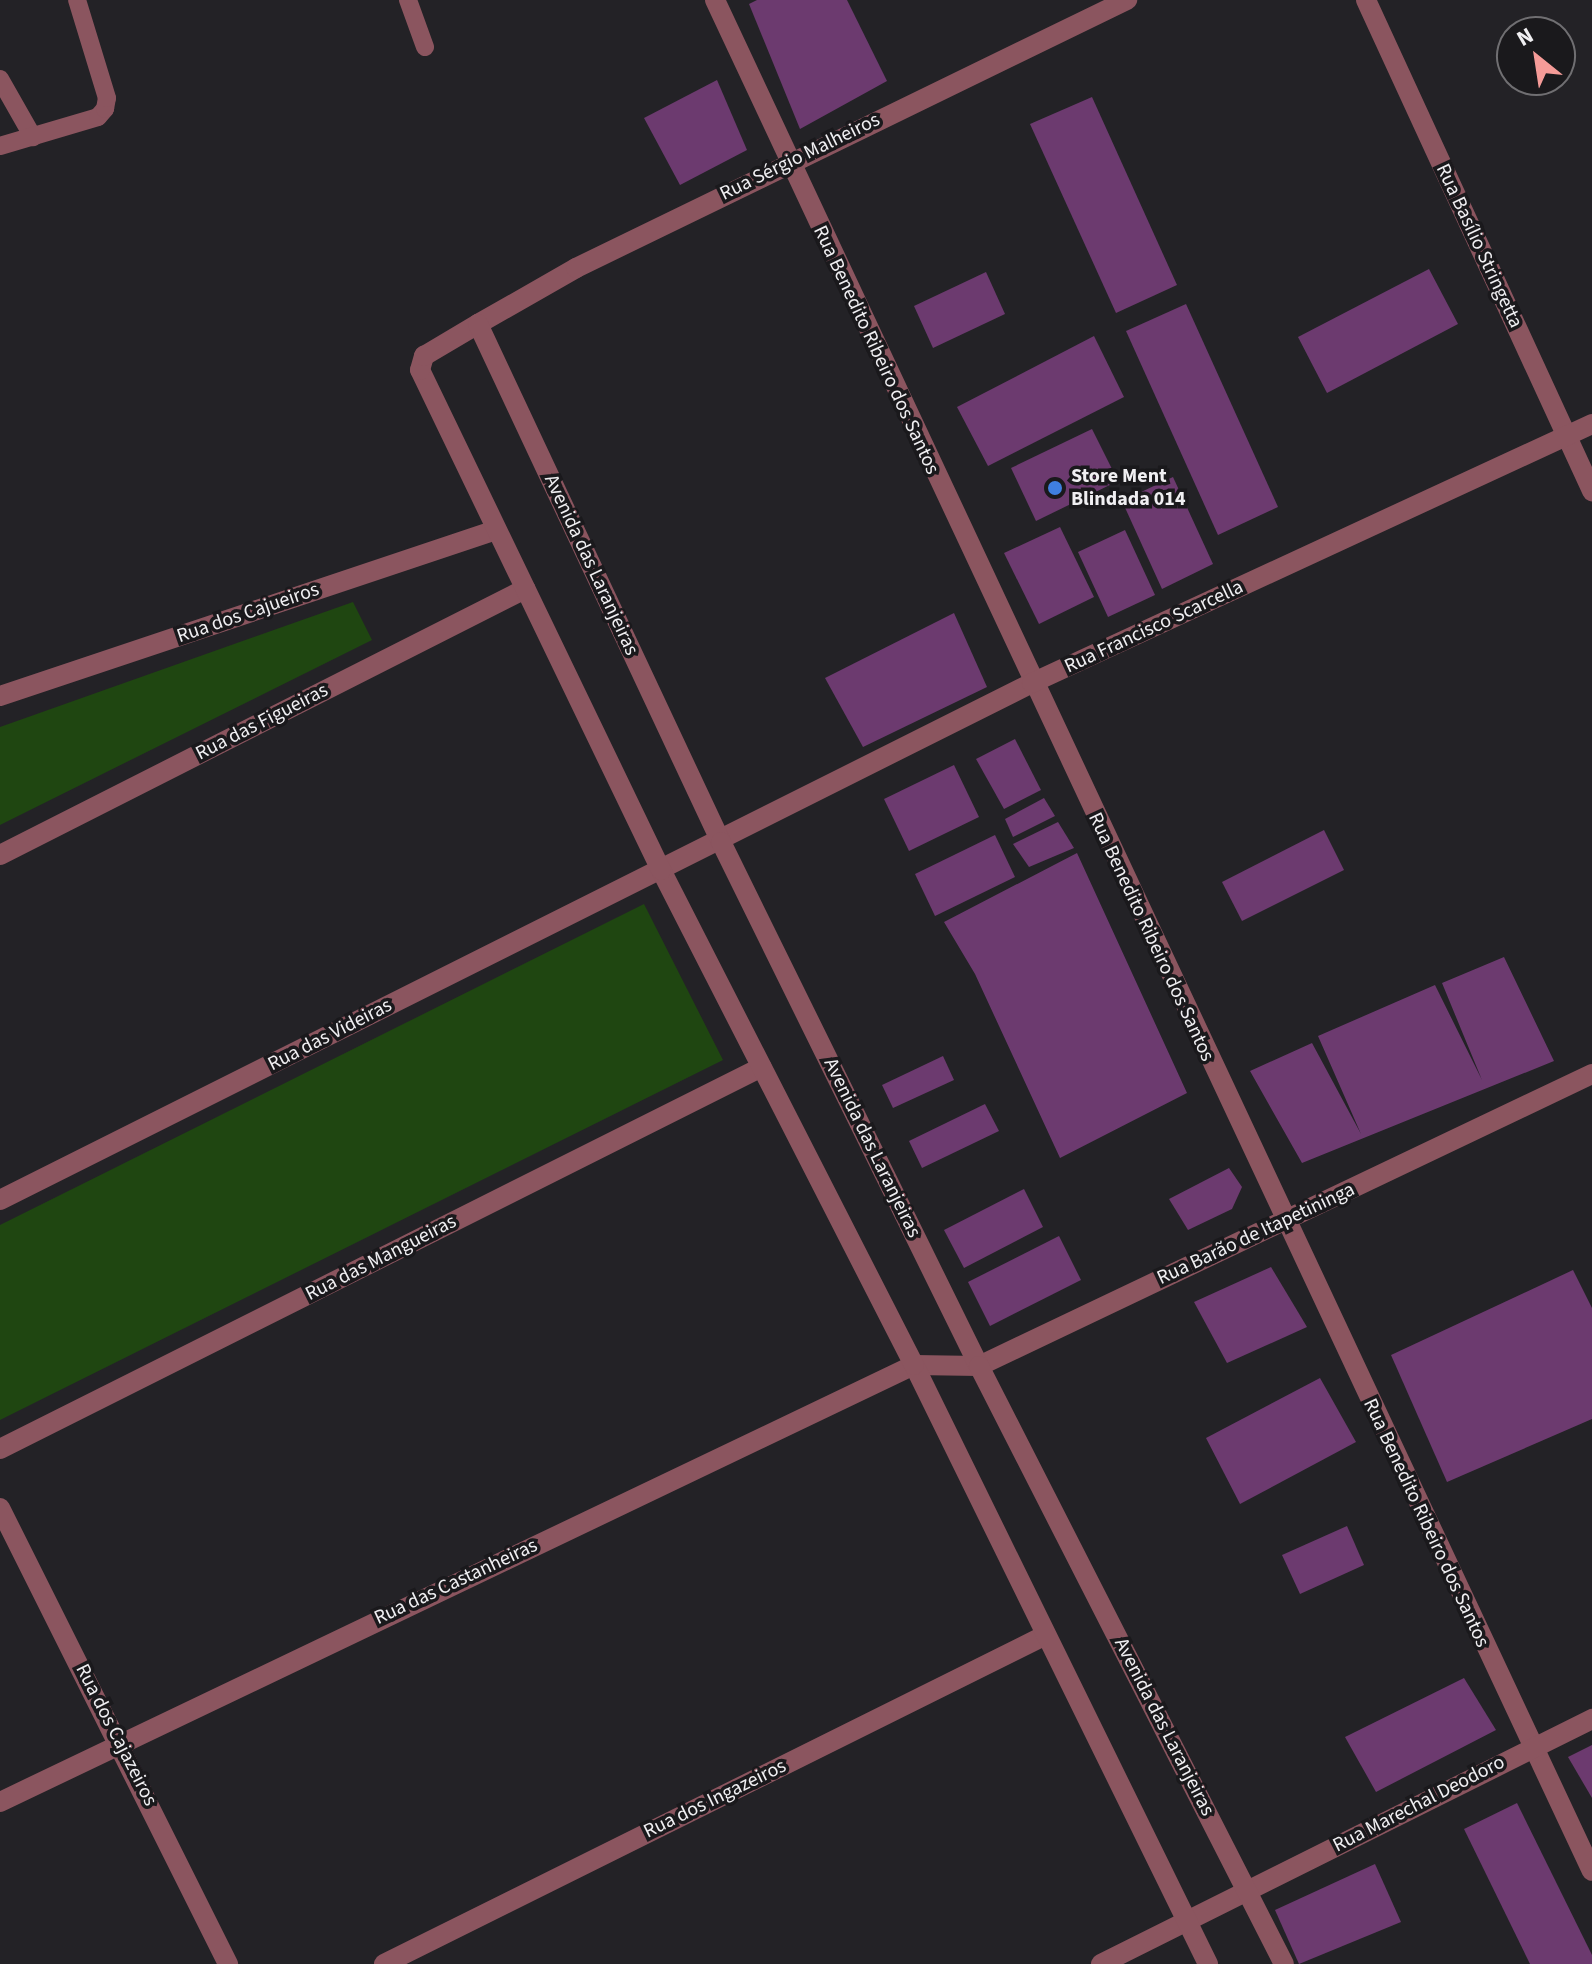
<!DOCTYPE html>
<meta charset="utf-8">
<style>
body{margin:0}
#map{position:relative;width:1592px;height:1964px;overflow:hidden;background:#232226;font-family:"Source Sans 3",sans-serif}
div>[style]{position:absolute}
.green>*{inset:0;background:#1f4611}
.building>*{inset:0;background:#6c3a6f}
.service>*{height:18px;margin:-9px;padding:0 9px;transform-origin:9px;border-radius:9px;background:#8b555f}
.minor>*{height:20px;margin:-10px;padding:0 10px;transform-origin:10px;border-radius:10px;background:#8b555f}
.tertiary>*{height:20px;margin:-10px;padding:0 10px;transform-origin:10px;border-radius:10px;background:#8b555f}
.dots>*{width:22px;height:22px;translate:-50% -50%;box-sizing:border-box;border:4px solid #1a191c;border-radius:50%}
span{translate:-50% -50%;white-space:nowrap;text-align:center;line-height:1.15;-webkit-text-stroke:7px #1a191c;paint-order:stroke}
.street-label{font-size:20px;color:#f0eff2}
.poi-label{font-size:20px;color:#f0eff2;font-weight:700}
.left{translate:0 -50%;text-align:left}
.north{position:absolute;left:1496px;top:16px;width:80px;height:80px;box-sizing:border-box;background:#1a191c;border:2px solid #706f72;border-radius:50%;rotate:330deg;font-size:22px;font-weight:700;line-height:32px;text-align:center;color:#f0eff2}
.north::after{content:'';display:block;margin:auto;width:28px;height:36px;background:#f59b98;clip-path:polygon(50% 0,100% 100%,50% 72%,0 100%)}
</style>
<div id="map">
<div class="green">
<div style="clip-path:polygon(353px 602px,372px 640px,0 825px,0 727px)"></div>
<div style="clip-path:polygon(644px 904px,723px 1060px,0 1420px,0 1225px)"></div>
</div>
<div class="building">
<div style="clip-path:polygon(757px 0,847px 0,887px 81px,800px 129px,749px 4px)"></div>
<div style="clip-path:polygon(717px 80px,747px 150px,680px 185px,644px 118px)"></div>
<div style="clip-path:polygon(1092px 97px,1177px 285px,1116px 313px,1030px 124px)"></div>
<div style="clip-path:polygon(1429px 269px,1458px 324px,1327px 393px,1298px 337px)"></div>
<div style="clip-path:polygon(986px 272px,1005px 314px,933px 348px,914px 306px)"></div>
<div style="clip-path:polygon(1186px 304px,1278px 507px,1218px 535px,1126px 331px)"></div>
<div style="clip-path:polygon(1094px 336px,1124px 397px,988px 466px,957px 407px)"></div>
<div style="clip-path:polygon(1092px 429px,1118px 481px,1036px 521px,1011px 468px)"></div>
<div style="clip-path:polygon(1173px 477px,1213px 564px,1162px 589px,1122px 501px)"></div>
<div style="clip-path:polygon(1060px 527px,1094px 597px,1039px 624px,1004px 553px)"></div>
<div style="clip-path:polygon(1125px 530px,1155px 595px,1108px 617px,1078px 552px)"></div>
<div style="clip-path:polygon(954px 613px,987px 687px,863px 747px,825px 678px)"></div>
<div style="clip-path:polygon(1015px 739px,1041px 790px,1004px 809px,976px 759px)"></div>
<div style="clip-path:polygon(954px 765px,979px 817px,909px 851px,884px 799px)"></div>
<div style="clip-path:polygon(1044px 798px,1055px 816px,1013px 837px,1005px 819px)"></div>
<div style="clip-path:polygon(1058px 822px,1074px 848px,1029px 867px,1013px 844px)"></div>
<div style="clip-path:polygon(1324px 830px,1344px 870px,1242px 921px,1222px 882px)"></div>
<div style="clip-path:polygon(995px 835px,1015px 877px,935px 916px,915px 874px)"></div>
<div style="clip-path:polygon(1077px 853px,1187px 1093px,1060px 1158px,975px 974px,944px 922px)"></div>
<div style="clip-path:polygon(1504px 957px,1554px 1061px,1302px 1163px,1250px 1071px,1312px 1043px,1361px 1134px,1318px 1036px,1435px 985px,1482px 1080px,1442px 983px)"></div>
<div style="clip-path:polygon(943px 1056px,954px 1080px,893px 1108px,882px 1085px)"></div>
<div style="clip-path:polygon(985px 1104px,999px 1131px,922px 1168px,909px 1141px)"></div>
<div style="clip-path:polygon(1229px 1168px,1242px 1187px,1232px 1209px,1188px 1230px,1169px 1199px)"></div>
<div style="clip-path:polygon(1024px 1189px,1043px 1227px,964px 1268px,944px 1230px)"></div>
<div style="clip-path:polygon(1059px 1236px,1081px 1280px,990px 1326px,968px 1282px)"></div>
<div style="clip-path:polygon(1271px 1267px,1307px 1327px,1227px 1363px,1194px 1302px)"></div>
<div style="clip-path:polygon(1573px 1270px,1592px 1308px,1592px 1419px,1447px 1482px,1391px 1355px)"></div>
<div style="clip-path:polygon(1320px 1378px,1356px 1442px,1240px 1504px,1206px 1438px)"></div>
<div style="clip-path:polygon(1347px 1526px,1364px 1565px,1300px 1594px,1282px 1555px)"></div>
<div style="clip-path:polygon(1464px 1678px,1496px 1730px,1376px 1792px,1345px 1737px)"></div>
<div style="clip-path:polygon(1592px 1745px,1592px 1798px,1568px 1757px)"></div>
<div style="clip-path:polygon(1517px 1803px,1592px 1955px,1592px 1964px,1530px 1964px,1464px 1829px)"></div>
<div style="clip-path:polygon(1375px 1864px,1401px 1922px,1299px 1964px,1275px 1910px)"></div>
</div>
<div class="service">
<div style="left:408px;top:0;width:50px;rotate:70.1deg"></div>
<div style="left:0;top:79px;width:67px;rotate:60.4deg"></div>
<div style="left:0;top:146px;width:102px;rotate:-16.5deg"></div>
<div style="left:98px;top:117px;width:11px;rotate:-49deg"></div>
<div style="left:105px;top:109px;width:11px;rotate:-80deg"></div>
<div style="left:107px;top:98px;width:102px;rotate:-107deg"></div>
</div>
<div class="minor">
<div style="left:715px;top:0;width:2066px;rotate:64.89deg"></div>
<div style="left:1366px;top:0;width:541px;rotate:65.28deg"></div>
<div style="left:478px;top:324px;width:113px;rotate:-29.7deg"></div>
<div style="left:576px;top:268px;width:613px;rotate:-25.94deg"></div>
<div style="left:0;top:696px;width:523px;rotate:-18.5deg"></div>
<div style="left:0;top:855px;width:589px;rotate:-26.87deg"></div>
<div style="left:0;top:1200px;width:1154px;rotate:-26.61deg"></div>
<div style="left:1032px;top:683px;width:617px;rotate:-24.82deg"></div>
<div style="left:0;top:1449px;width:852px;rotate:-26.63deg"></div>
<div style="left:0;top:1508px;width:510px;rotate:63.43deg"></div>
<div style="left:384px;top:1964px;width:739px;rotate:-26.43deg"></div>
<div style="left:1101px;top:1964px;width:549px;rotate:-26.52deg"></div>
</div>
<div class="tertiary">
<div style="left:0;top:1802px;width:1013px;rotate:-25.55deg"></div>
<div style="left:914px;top:1365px;width:65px;rotate:0.9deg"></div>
<div style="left:979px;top:1366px;width:679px;rotate:-25.47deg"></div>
<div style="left:1208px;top:1964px;width:667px;rotate:-116.14deg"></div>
<div style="left:914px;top:1365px;width:556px;rotate:-117.07deg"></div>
<div style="left:661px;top:870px;width:555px;rotate:-115.73deg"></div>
<div style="left:420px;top:370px;width:15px;rotate:-74deg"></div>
<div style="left:424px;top:356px;width:63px;rotate:-30.7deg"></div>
<div style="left:478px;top:324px;width:572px;rotate:64.87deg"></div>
<div style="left:721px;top:842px;width:584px;rotate:63.79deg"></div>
<div style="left:979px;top:1366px;width:671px;rotate:62.98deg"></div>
</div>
<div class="dots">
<div style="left:1055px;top:488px;background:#3f7fe0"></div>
</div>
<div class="street-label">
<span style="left:800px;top:157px;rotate:-26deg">Rua Sérgio Malheiros</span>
<span style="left:1479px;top:246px;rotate:65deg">Rua Basílio Stringetta</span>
<span style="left:876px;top:350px;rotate:65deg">Rua Benedito Ribeiro dos Santos</span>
<span style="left:591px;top:565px;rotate:65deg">Avenida das Laranjeiras</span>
<span style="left:248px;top:613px;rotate:-19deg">Rua dos Cajueiros</span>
<span style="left:1154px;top:627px;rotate:-25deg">Rua Francisco Scarcella</span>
<span style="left:262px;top:722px;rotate:-27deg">Rua das Figueiras</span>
<span style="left:1151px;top:937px;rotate:65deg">Rua Benedito Ribeiro dos Santos</span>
<span style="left:330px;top:1035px;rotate:-27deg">Rua das Videiras</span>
<span style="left:872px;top:1148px;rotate:64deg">Avenida das Laranjeiras</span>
<span style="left:1256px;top:1234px;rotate:-25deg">Rua Barão de Itapetininga</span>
<span style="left:381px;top:1258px;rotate:-27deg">Rua das Mangueiras</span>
<span style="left:1426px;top:1523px;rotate:65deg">Rua Benedito Ribeiro dos Santos</span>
<span style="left:456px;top:1582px;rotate:-25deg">Rua das Castanheiras</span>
<span style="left:1164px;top:1727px;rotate:63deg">Avenida das Laranjeiras</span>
<span style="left:116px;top:1735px;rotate:63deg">Rua dos Cajazeiros</span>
<span style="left:715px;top:1799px;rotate:-26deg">Rua dos Ingazeiros</span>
<span style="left:1419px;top:1804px;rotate:-27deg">Rua Marechal Deodoro</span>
</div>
<div class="poi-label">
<span class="left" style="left:1071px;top:488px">Store Ment<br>Blindada 014</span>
</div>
<div class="north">N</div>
</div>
